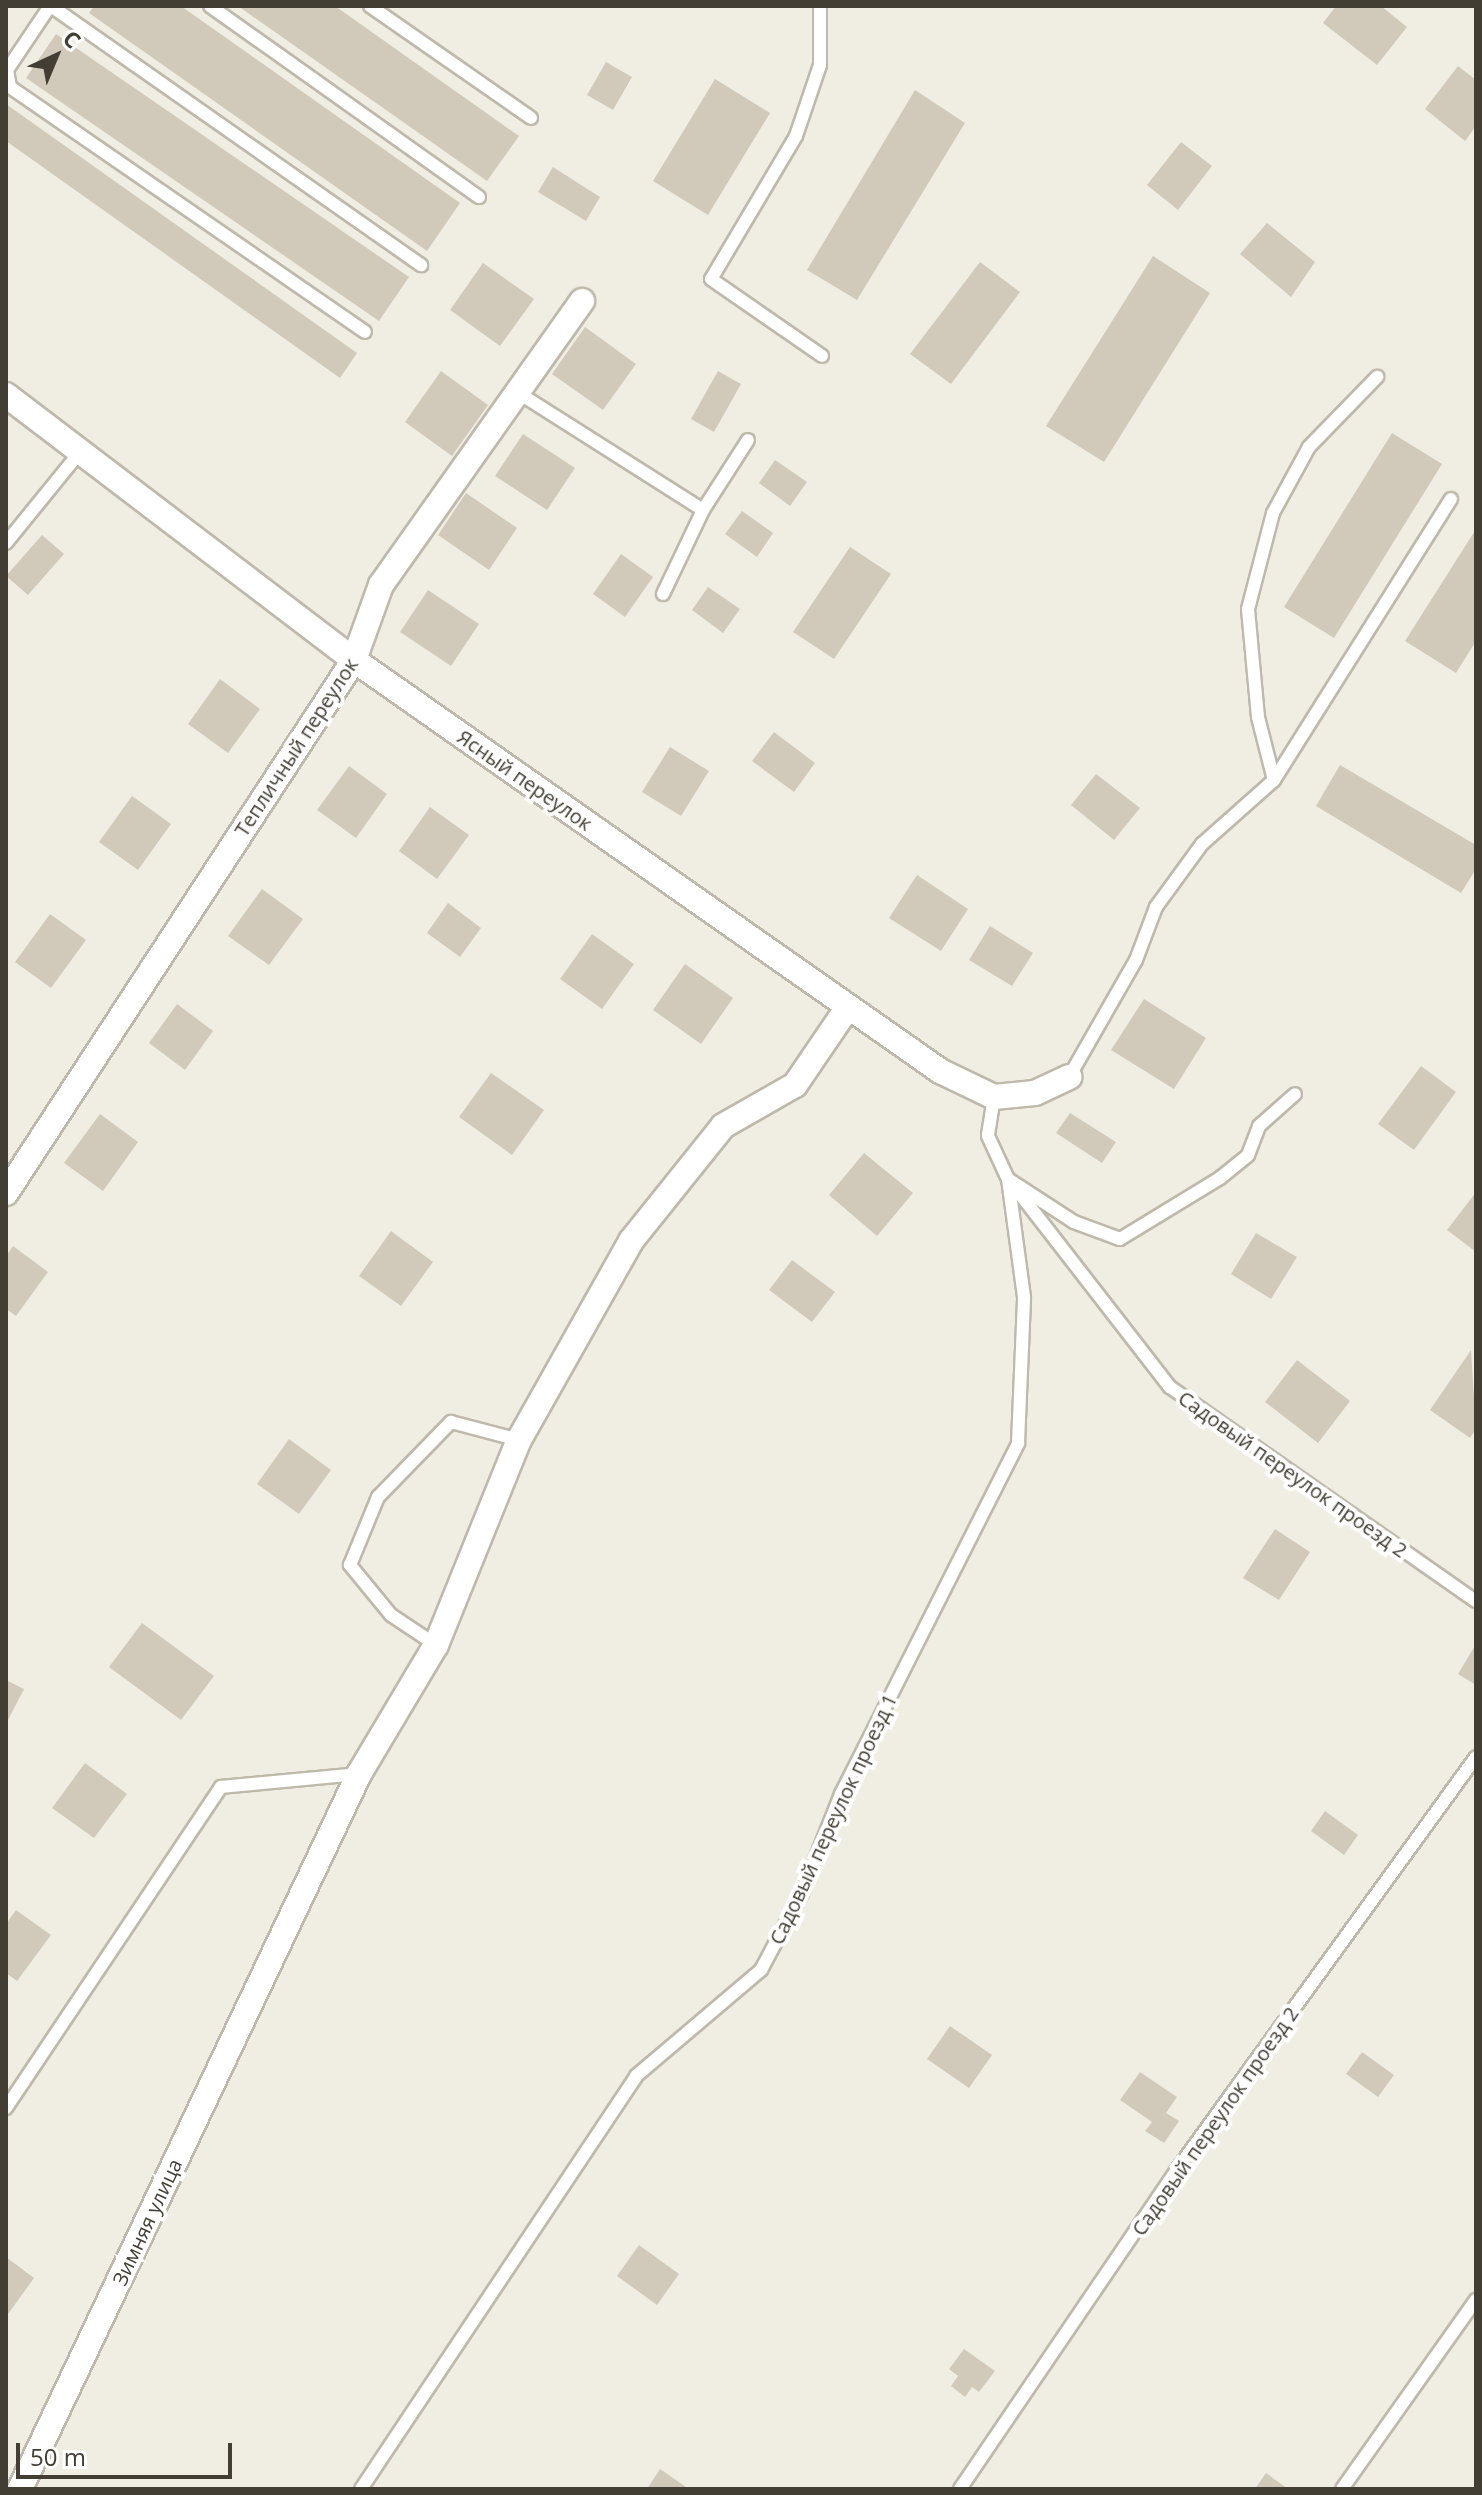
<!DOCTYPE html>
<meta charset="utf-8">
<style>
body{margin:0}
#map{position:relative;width:1482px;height:2495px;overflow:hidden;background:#f0eee3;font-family:"Open Sans",sans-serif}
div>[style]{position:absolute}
.building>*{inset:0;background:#d1caba}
.roads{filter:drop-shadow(2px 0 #beb9aa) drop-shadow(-2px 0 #beb9aa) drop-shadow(0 2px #beb9aa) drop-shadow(0 -2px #beb9aa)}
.lane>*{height:12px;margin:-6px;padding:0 6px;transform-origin:6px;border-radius:6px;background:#fff}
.street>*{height:24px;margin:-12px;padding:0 12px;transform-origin:12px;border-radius:12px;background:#fff}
span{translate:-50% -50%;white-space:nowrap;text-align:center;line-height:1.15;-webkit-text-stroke:8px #fff;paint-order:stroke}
.street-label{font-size:20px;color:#423e34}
.frame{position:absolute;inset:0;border:8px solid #423e34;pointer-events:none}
.north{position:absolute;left:16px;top:16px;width:80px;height:80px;-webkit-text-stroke:6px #fff;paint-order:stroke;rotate:44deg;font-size:22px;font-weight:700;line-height:32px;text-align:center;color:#423e34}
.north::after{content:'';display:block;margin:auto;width:28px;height:36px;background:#423e34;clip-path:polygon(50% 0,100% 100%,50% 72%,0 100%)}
.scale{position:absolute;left:16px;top:2443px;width:216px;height:36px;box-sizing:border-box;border:4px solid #423e34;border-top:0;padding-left:10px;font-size:24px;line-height:28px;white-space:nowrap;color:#423e34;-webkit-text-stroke:6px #fff;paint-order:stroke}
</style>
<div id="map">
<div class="building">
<div style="clip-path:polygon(94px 6px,181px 6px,460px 203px,427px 251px,89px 13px)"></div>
<div style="clip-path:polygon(238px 6px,335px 6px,519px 136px,487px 181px)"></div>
<div style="clip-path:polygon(1336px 6px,1381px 6px,1407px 27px,1377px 65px,1323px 23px)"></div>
<div style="clip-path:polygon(56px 34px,409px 277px,379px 321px,26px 78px)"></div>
<div style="clip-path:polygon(606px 62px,632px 77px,613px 110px,587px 95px)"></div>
<div style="clip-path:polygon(1458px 66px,1476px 80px,1476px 126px,1465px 141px,1425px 109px)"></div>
<div style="clip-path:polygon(715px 79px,770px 113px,708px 215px,653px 181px)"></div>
<div style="clip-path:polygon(915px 90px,965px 123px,857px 300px,807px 270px)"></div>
<div style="clip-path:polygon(6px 104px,357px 353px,340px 378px,6px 141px)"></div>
<div style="clip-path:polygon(1181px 142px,1212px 166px,1178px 210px,1147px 185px)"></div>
<div style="clip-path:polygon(553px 167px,600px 197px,586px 221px,538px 192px)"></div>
<div style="clip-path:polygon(1267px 223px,1315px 262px,1291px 297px,1240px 254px)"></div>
<div style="clip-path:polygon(1153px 256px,1210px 293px,1104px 462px,1046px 426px)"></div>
<div style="clip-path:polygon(980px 262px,1020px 292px,951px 384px,910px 354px)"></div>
<div style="clip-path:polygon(483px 263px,534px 299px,500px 346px,450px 310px)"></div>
<div style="clip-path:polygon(585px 327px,636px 364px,603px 410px,552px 374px)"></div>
<div style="clip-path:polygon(441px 371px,488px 405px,452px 456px,405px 422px)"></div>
<div style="clip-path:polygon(718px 371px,741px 384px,714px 432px,691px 419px)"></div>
<div style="clip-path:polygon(1392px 433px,1442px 464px,1334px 638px,1284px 607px)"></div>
<div style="clip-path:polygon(523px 434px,575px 468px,547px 510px,495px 476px)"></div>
<div style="clip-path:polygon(775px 460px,807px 482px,790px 506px,759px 483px)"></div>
<div style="clip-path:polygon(466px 493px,517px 528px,489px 570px,438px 535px)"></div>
<div style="clip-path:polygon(742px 511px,773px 533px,757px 557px,725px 534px)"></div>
<div style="clip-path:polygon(1476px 529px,1476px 641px,1456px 673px,1405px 641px)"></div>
<div style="clip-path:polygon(42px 535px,64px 554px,28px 595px,6px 576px)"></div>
<div style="clip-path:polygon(850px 547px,891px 574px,834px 659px,793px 632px)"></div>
<div style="clip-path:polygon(621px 554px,653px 577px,625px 617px,593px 594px)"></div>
<div style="clip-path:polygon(708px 587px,740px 609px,723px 633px,692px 610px)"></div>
<div style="clip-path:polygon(428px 590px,479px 624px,451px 666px,400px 632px)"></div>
<div style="clip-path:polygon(220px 679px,260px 709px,228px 753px,188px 724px)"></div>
<div style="clip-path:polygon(774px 732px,815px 763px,794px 792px,752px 761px)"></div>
<div style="clip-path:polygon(670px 747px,709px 771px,681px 816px,642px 792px)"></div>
<div style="clip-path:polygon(1340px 765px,1476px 845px,1476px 869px,1461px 893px,1316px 806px)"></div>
<div style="clip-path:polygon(349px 766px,387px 794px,356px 838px,317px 810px)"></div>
<div style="clip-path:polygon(1096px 774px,1140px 808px,1114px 840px,1071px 805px)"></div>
<div style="clip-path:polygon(132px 796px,171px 824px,138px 870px,99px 842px)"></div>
<div style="clip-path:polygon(430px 807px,469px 835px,437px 879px,399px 851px)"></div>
<div style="clip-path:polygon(917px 875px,968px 909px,941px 951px,889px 918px)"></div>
<div style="clip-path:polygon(262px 889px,303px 919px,269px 965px,228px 936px)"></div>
<div style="clip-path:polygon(448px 903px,481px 928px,460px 957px,427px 933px)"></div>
<div style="clip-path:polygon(50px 914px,86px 940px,51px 988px,15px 962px)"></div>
<div style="clip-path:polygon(990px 926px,1033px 953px,1012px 986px,969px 960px)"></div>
<div style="clip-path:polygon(592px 934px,634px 964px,602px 1009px,560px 979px)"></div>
<div style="clip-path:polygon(685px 964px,733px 998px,701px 1044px,653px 1010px)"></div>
<div style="clip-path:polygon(1144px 999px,1206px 1038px,1174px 1089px,1111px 1050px)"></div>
<div style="clip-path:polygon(177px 1004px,213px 1031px,185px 1070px,149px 1043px)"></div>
<div style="clip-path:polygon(1421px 1066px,1456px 1092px,1414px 1150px,1378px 1124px)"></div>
<div style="clip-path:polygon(491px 1073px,544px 1110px,512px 1155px,459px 1117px)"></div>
<div style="clip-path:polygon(1070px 1113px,1116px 1142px,1102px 1163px,1056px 1133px)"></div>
<div style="clip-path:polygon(100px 1114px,138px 1142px,103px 1191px,64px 1163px)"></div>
<div style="clip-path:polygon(864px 1153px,913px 1193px,877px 1236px,829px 1195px)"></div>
<div style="clip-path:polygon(1476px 1192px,1476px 1252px,1447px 1230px)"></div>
<div style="clip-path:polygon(391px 1231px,433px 1262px,401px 1306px,359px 1276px)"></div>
<div style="clip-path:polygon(1256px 1233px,1297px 1257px,1271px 1299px,1231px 1274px)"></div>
<div style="clip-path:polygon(13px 1246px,48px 1272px,16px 1316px,6px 1309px,6px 1256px)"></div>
<div style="clip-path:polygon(792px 1260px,835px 1292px,812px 1322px,769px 1290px)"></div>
<div style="clip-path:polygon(1471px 1350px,1476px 1429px,1470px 1438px,1430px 1410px)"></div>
<div style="clip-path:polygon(1297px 1360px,1350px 1401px,1318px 1443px,1265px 1402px)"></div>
<div style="clip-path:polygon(289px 1439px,331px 1470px,299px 1514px,257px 1484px)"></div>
<div style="clip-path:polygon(1275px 1529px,1310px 1552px,1279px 1600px,1243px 1578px)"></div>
<div style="clip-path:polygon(142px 1623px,214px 1676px,181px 1720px,109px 1667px)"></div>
<div style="clip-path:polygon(1476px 1644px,1476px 1685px,1458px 1674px)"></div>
<div style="clip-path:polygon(6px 1680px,24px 1689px,8px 1720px,6px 1719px)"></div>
<div style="clip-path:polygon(85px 1763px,127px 1794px,94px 1838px,52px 1808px)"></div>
<div style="clip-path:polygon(1325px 1811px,1358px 1835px,1344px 1855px,1311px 1831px)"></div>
<div style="clip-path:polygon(16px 1910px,51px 1935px,17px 1981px,6px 1973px,6px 1924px)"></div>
<div style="clip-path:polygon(950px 2026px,992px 2055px,969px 2088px,927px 2059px)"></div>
<div style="clip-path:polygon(1362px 2052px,1394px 2075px,1378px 2097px,1346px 2074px)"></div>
<div style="clip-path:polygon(1140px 2072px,1177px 2097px,1166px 2113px,1179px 2121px,1164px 2143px,1145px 2131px,1152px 2122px,1120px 2100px)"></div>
<div style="clip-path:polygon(639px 2245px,679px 2274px,657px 2305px,617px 2276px)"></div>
<div style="clip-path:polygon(6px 2257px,34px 2278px,6px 2317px)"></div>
<div style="clip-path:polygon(964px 2349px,995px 2371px,979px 2392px,972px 2387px,965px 2397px,951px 2386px,958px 2376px,949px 2369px)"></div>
<div style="clip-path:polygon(660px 2469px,689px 2489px,647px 2489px)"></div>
<div style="clip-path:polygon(1266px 2473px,1288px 2489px,1255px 2489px)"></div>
</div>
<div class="roads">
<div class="lane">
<div style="left:50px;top:6px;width:77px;rotate:123.9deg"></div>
<div style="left:7px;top:70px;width:17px;rotate:80deg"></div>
<div style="left:10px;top:87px;width:431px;rotate:34.6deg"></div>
<div style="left:51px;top:6px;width:452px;rotate:35deg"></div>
<div style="left:210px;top:6px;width:330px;rotate:35.4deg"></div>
<div style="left:370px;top:6px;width:196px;rotate:34.8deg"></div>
<div style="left:820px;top:6px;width:59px;rotate:90deg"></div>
<div style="left:820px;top:65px;width:75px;rotate:108.7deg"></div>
<div style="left:796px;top:136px;width:166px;rotate:120.7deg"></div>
<div style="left:711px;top:279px;width:135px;rotate:34.7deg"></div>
<div style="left:517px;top:392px;width:220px;rotate:32.4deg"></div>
<div style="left:703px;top:510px;width:83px;rotate:-57.3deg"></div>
<div style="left:6px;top:543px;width:117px;rotate:-50.9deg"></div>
<div style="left:663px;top:594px;width:93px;rotate:-64.5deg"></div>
<div style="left:1274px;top:780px;width:332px;rotate:-57.8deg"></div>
<div style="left:1069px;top:1077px;width:135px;rotate:-60.2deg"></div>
<div style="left:1136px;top:960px;width:57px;rotate:-69.3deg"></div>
<div style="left:1156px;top:907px;width:78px;rotate:-53.9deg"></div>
<div style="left:1202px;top:844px;width:96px;rotate:-41.6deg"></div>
<div style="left:1274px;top:780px;width:65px;rotate:-104.3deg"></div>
<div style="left:1258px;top:717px;width:108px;rotate:-95.3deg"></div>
<div style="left:1248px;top:609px;width:99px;rotate:-75.4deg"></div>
<div style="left:1273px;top:513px;width:75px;rotate:-61.4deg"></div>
<div style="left:1309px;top:447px;width:98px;rotate:-45.8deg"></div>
<div style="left:994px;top:1097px;width:39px;rotate:99deg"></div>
<div style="left:988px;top:1136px;width:47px;rotate:65.1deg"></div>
<div style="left:1008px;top:1179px;width:79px;rotate:33.1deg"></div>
<div style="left:1074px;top:1222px;width:49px;rotate:20.3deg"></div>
<div style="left:1120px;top:1239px;width:117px;rotate:-31.4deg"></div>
<div style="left:1220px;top:1178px;width:36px;rotate:-39deg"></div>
<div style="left:1248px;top:1155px;width:31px;rotate:-69deg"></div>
<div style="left:1259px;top:1126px;width:48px;rotate:-41.6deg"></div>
<div style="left:1010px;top:1181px;width:261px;rotate:52.2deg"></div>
<div style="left:1170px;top:1387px;width:373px;rotate:35deg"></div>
<div style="left:436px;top:1645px;width:54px;rotate:-146.3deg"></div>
<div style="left:391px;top:1615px;width:65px;rotate:-129.4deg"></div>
<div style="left:350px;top:1565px;width:74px;rotate:-67.6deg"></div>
<div style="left:378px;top:1497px;width:105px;rotate:-45.8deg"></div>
<div style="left:451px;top:1422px;width:70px;rotate:14.8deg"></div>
<div style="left:6px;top:2108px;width:386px;rotate:-56.2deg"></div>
<div style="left:221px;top:1787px;width:139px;rotate:-5.4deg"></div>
<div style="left:361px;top:2489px;width:496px;rotate:-56.3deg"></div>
<div style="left:636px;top:2076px;width:164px;rotate:-40.3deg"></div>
<div style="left:761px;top:1970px;width:87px;rotate:-62deg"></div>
<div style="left:802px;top:1893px;width:106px;rotate:-68.5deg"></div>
<div style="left:841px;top:1794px;width:393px;rotate:-63.2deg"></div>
<div style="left:1018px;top:1443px;width:146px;rotate:-87.6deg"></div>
<div style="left:1024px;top:1297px;width:119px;rotate:-97.7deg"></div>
<div style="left:960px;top:2489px;width:384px;rotate:-55.8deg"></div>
<div style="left:1176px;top:2171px;width:511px;rotate:-54.07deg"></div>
<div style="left:1342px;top:2489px;width:232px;rotate:-54.7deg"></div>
</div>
<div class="street">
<div style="left:6px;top:395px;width:437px;rotate:37.3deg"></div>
<div style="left:354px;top:660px;width:716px;rotate:35.04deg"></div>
<div style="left:940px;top:1071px;width:60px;rotate:25.7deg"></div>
<div style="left:994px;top:1097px;width:41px;rotate:-5.6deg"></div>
<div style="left:1035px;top:1093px;width:38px;rotate:-25deg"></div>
<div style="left:6px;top:1193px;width:637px;rotate:-56.86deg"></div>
<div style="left:354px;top:660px;width:80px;rotate:-70.2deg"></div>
<div style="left:381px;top:585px;width:348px;rotate:-54.7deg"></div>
<div style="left:20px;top:2489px;width:791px;rotate:-64.63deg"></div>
<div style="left:359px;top:1774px;width:150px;rotate:-59.2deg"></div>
<div style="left:436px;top:1645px;width:221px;rotate:-68deg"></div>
<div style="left:519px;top:1440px;width:228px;rotate:-60.6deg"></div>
<div style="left:631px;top:1241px;width:147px;rotate:-51.3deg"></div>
<div style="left:723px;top:1126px;width:83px;rotate:-29.7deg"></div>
<div style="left:795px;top:1085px;width:94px;rotate:-55.8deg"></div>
</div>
</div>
<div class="street-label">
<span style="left:296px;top:747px;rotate:-57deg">Тепличный переулок</span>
<span style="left:525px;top:780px;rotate:35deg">Ясный переулок</span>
<span style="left:1293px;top:1474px;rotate:35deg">Садовый переулок проезд 2</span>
<span style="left:833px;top:1819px;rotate:-65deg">Садовый переулок проезд 1</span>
<span style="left:1215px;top:2121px;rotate:-55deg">Садовый переулок проезд 2</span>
<span style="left:147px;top:2222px;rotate:-65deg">Зимняя улица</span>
</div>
<div class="frame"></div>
<div class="north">С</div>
<div class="scale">50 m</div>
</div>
